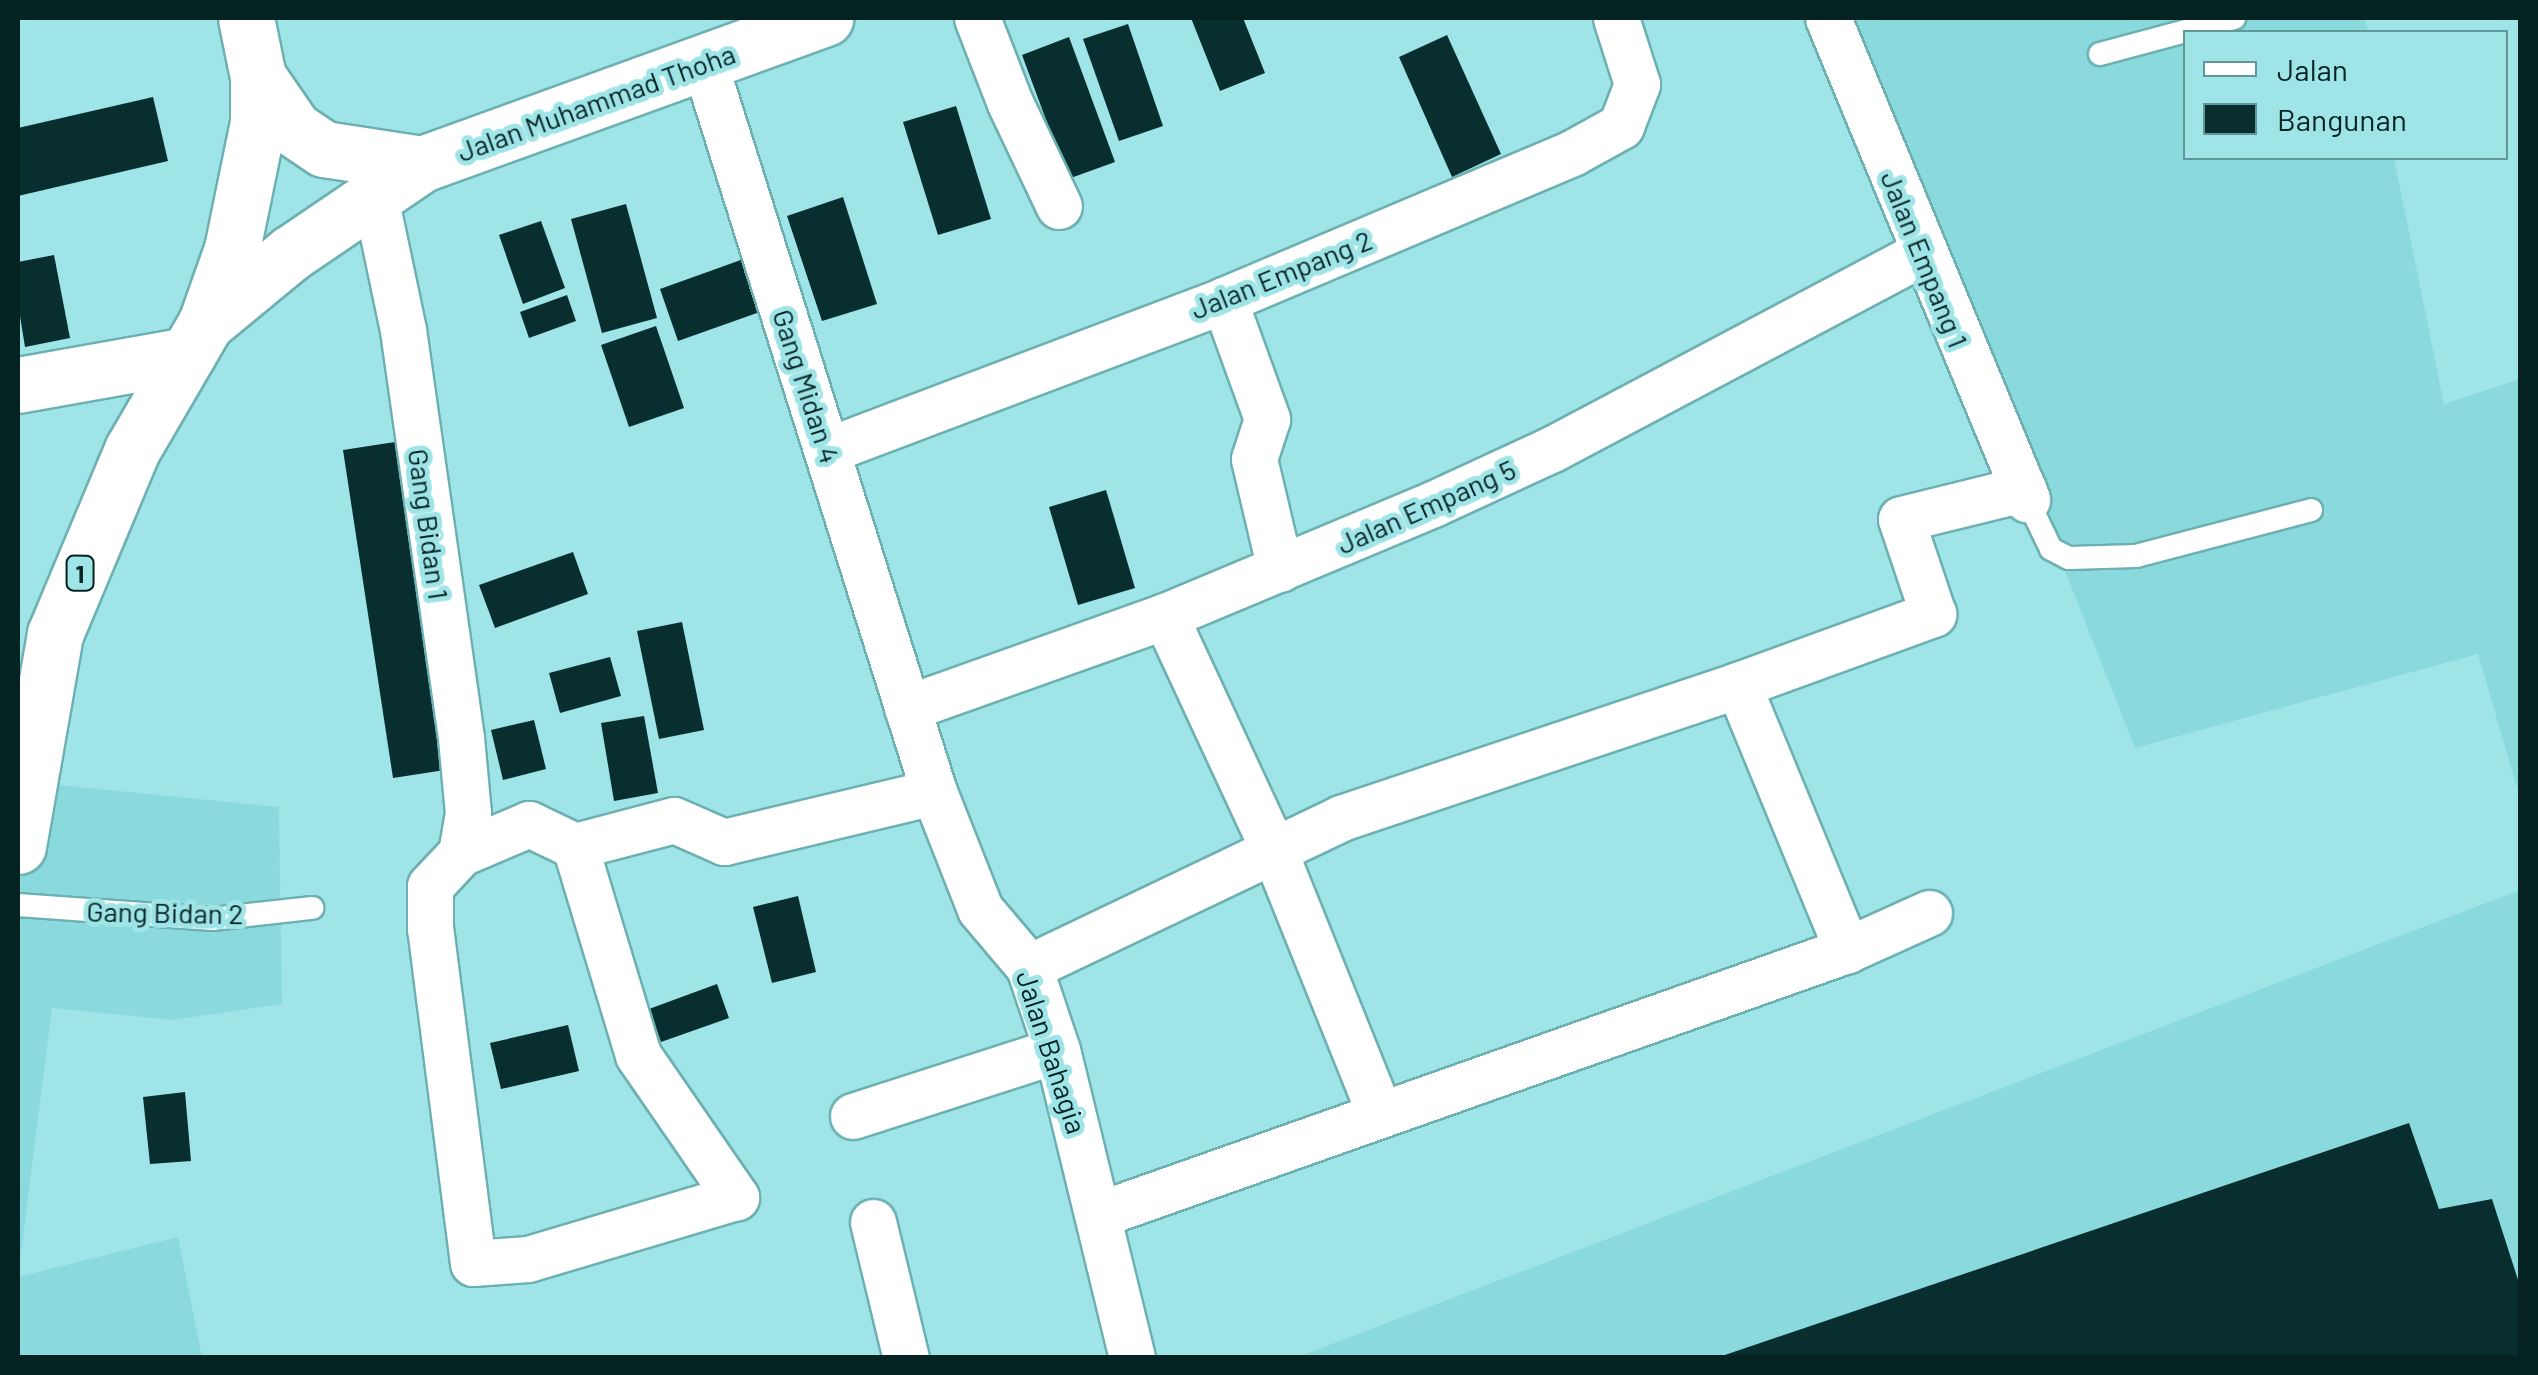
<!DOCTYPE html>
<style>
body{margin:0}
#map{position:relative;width:2538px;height:1375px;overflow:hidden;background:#9fe4e7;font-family:Barlow,sans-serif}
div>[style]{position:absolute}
.built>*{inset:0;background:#8adadd}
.building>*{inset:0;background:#082e2f}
.roads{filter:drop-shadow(2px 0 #6cb0b2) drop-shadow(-2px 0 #6cb0b2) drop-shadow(0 2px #6cb0b2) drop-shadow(0 -2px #6cb0b2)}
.service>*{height:22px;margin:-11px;padding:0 11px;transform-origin:11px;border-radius:11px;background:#fff}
.minor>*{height:45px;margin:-22.5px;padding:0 22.5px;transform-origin:22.5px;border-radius:22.5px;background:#fff}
.tertiary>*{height:55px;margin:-27.5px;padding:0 27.5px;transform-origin:27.5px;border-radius:27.5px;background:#fff}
.primary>*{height:55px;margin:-27.5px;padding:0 27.5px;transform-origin:27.5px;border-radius:27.5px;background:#fff}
.trunk>*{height:55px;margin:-27.5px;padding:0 27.5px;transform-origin:27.5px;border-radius:27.5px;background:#fff}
span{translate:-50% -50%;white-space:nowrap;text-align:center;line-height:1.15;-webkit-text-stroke:10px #9fe4e7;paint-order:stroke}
.shield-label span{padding:2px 8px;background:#9fe4e7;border:2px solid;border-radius:8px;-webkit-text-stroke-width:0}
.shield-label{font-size:25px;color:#062324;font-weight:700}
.street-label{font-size:28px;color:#062324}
.frame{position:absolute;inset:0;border:20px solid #062324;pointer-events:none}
.legend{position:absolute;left:2183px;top:30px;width:325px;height:130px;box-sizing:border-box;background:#9fe4e7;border:2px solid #629799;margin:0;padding:12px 18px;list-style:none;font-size:30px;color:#062324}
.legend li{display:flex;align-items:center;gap:20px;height:50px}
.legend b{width:50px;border:2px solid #629799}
</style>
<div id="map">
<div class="built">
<div style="clip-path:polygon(1847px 18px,2365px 18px,2368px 32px,2186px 32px,2186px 158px,2394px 158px,2444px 404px,2520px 379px,2520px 798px,2478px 654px,2135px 748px)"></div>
<div style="clip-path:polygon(18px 781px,279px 807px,282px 1004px,172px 1020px,52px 1008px,18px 1277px,178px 1237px,202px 1357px,18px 1357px)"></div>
<div style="clip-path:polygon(2520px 890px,2520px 1357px,1298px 1357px)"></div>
</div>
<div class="building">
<div style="clip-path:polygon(1191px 18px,1243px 18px,1265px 73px,1220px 91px)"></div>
<div style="clip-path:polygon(1128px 24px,1163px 126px,1119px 141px,1083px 39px)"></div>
<div style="clip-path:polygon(1447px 35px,1501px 154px,1452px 177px,1399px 57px)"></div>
<div style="clip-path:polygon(1069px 37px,1115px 162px,1068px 179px,1022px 55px)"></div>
<div style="clip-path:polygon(153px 97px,168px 161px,18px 196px,18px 128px)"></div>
<div style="clip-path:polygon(956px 106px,991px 219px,938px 235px,903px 122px)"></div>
<div style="clip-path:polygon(843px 197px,877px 304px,822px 321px,787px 216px)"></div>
<div style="clip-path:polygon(626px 204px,657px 318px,602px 333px,571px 219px)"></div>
<div style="clip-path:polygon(541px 221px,565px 288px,523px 304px,499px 235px)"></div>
<div style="clip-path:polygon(54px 255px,70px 338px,25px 347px,18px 304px,18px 262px)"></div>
<div style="clip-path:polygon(752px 256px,771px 308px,678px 341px,660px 289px)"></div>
<div style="clip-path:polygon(567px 295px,576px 321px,529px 338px,520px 312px)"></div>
<div style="clip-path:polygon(656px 326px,684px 408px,629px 427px,601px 345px)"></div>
<div style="clip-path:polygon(408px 440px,458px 768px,393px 778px,343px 450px)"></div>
<div style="clip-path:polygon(1106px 490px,1135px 588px,1078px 605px,1049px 507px)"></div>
<div style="clip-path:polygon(573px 552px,588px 594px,495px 628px,479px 585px)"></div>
<div style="clip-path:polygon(682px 622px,704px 730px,659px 739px,637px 631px)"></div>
<div style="clip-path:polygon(610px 657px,621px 696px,560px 713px,549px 673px)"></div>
<div style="clip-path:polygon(644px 716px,658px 793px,614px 801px,601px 723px)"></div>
<div style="clip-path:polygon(534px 720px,546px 769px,503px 780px,491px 730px)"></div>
<div style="clip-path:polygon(798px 896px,816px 972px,772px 983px,753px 907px)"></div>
<div style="clip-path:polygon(717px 984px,729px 1018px,661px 1042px,649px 1009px)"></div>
<div style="clip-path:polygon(568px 1025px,579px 1071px,501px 1089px,490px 1043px)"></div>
<div style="clip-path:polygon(185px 1092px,191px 1161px,150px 1164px,143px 1097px)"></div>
<div style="clip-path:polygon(2409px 1123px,2439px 1209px,2492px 1199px,2520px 1286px,2520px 1358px,1716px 1358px)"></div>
</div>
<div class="roads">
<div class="service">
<div style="left:2100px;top:54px;width:139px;rotate:-15deg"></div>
<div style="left:2027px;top:499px;width:55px;rotate:64.4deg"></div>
<div style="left:2051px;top:549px;width:20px;rotate:27deg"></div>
<div style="left:2069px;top:558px;width:67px;rotate:-1.7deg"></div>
<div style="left:2136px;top:556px;width:181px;rotate:-14.7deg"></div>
<div style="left:18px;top:905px;width:195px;rotate:4.1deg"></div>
<div style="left:212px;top:919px;width:101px;rotate:-6.3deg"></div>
</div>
<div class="minor">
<div style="left:977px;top:18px;width:91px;rotate:68.8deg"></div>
<div style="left:1010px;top:103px;width:114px;rotate:64.6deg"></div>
<div style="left:1828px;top:18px;width:521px;rotate:67.52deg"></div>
<div style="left:705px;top:65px;width:762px;rotate:72.52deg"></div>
<div style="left:934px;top:792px;width:126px;rotate:68.5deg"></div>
<div style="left:980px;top:909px;width:76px;rotate:49.8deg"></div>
<div style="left:1029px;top:967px;width:88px;rotate:71.4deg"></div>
<div style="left:1057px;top:1050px;width:317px;rotate:76.3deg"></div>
<div style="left:375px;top:197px;width:136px;rotate:78.1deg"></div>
<div style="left:403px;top:330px;width:412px;rotate:81.9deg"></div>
<div style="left:461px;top:738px;width:75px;rotate:84.7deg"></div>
<div style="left:468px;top:813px;width:41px;rotate:99.9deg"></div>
<div style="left:1224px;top:300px;width:127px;rotate:70.1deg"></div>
<div style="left:1267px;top:419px;width:42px;rotate:108deg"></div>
<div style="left:1254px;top:459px;width:113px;rotate:76.7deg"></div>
<div style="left:828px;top:450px;width:423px;rotate:-20.7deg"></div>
<div style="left:1224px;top:300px;width:378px;rotate:-22.9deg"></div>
<div style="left:1572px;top:153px;width:56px;rotate:-28.9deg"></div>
<div style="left:1621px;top:126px;width:45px;rotate:-69.1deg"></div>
<div style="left:1637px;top:84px;width:69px;rotate:-107.7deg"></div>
<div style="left:1165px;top:616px;width:261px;rotate:65.1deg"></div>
<div style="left:1275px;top:853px;width:281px;rotate:68.1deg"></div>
<div style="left:1738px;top:685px;width:287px;rotate:67.6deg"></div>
<div style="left:907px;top:708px;width:274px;rotate:-19.6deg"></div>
<div style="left:1165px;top:616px;width:290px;rotate:-22.7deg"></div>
<div style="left:1433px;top:504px;width:131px;rotate:-24.8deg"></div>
<div style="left:1552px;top:449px;width:419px;rotate:-27.9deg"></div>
<div style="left:575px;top:846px;width:218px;rotate:73.2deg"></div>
<div style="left:638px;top:1055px;width:173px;rotate:55.4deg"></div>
<div style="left:736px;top:1197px;width:217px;rotate:163.4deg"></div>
<div style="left:528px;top:1259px;width:55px;rotate:175.8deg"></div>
<div style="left:473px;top:1263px;width:337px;rotate:-97.3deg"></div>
<div style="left:430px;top:929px;width:43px;rotate:-90deg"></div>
<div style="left:430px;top:886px;width:45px;rotate:-46.8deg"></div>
<div style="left:461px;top:853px;width:74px;rotate:-23.1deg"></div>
<div style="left:529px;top:824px;width:51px;rotate:25.6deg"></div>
<div style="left:575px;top:846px;width:102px;rotate:-14.7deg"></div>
<div style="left:674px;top:820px;width:55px;rotate:23.7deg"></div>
<div style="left:724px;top:842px;width:216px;rotate:-13.4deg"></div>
<div style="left:1029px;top:967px;width:346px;rotate:-25.5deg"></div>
<div style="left:1341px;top:818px;width:419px;rotate:-18.5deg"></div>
<div style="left:1738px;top:685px;width:208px;rotate:-20deg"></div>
<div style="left:1933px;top:614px;width:100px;rotate:-108.6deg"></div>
<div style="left:1901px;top:519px;width:126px;rotate:-13.8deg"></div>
<div style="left:853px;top:1116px;width:214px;rotate:-17.9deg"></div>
<div style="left:1100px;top:1214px;width:792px;rotate:-19.46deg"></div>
<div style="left:1847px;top:950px;width:90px;rotate:-24.3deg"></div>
<div style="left:873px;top:1222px;width:140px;rotate:76.4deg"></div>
</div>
<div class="tertiary">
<div style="left:18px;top:385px;width:172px;rotate:-10.1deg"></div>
</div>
<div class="primary">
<div style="left:258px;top:77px;width:63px;rotate:55.3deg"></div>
<div style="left:294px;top:129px;width:36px;rotate:34deg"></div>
<div style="left:324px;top:149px;width:99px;rotate:8.7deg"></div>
<div style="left:206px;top:323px;width:110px;rotate:-39.5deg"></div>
<div style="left:291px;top:253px;width:158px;rotate:-34.2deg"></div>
<div style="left:422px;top:164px;width:429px;rotate:-19.9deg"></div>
</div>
<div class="trunk">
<div style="left:18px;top:846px;width:215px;rotate:-80.1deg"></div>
<div style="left:55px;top:634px;width:199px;rotate:-67.3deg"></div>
<div style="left:132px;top:450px;width:147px;rotate:-59.8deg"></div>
<div style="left:206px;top:323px;width:78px;rotate:-70.6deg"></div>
<div style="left:232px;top:249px;width:130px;rotate:-78.4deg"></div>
<div style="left:258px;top:122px;width:45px;rotate:-90deg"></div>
<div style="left:258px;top:77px;width:60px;rotate:-101.5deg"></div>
</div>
</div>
<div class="shield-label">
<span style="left:80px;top:573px">1</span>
</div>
<div class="street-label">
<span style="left:596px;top:102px;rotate:-20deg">Jalan Muhammad Thoha</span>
<span style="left:1925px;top:259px;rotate:68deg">Jalan Empang 1</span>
<span style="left:1281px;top:274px;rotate:-22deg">Jalan Empang 2</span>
<span style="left:807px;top:386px;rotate:72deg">Gang Midan 4</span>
<span style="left:1426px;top:506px;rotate:-24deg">Jalan Empang 5</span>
<span style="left:429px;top:524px;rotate:82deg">Gang Bidan 1</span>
<span style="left:165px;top:912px;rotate:1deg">Gang Bidan 2</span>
<span style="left:1052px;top:1052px;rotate:72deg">Jalan Bahagia</span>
</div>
<div class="frame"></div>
<ul class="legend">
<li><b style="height:12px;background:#fff"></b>Jalan</li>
<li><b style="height:28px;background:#082e2f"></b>Bangunan</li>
</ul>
</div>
